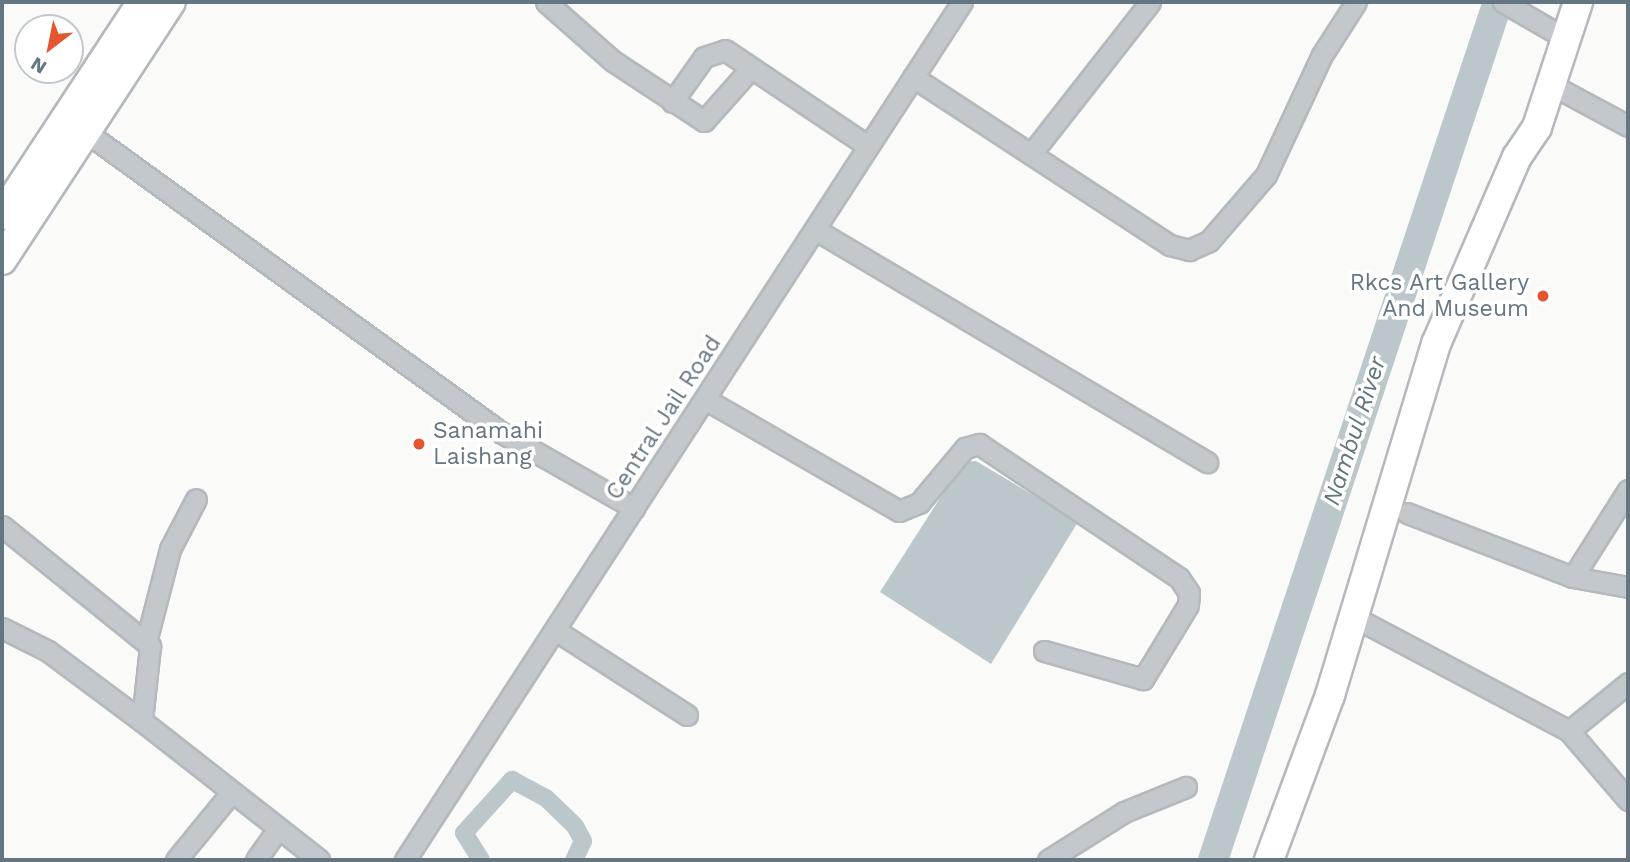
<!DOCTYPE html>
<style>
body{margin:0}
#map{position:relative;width:1630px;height:862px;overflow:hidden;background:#fafaf8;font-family:"Work Sans",sans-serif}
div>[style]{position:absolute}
.water>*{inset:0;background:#bbc7cb}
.canal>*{height:18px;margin:-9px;padding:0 9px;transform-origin:9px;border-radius:9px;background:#bbc7cb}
.river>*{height:30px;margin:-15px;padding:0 15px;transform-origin:15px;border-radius:15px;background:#bbc7cb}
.roads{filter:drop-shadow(2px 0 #b4b9bd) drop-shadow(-2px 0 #b4b9bd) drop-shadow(0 2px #b4b9bd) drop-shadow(0 -2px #b4b9bd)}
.minor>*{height:19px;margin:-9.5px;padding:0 9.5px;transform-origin:9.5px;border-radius:9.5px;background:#c3c8cc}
.highway>*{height:28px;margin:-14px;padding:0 14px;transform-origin:14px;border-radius:14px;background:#fff}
.dots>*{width:19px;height:19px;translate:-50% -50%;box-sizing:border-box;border:4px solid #fff;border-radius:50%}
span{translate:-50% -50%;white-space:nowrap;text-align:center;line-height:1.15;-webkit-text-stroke:7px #fff;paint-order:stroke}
.poi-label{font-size:23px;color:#657683}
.right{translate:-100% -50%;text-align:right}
.left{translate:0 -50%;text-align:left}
.street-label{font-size:23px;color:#657683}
.water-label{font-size:24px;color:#60757c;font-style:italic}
.frame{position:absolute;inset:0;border:4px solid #657683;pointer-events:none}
.north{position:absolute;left:14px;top:14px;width:70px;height:70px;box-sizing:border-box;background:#fff;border:2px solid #c1c8cd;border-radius:50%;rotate:212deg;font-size:19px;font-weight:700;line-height:28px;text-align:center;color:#657683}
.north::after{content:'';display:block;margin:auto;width:24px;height:32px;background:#e4572e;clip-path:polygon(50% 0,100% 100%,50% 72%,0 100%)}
</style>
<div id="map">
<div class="water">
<div style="clip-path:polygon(976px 461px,1078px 522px,991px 664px,880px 592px,963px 462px)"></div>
</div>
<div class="canal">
<div style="left:481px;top:860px;width:32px;rotate:-122deg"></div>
<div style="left:464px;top:833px;width:72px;rotate:-47.8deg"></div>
<div style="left:512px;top:780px;width:38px;rotate:28deg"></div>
<div style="left:546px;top:798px;width:40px;rotate:44deg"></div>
<div style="left:575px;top:826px;width:17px;rotate:62deg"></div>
<div style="left:583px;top:841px;width:21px;rotate:115deg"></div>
</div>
<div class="river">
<div style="left:1213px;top:860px;width:904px;rotate:-71.63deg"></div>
</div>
<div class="roads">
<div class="minor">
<div style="left:546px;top:2px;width:89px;rotate:41.4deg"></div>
<div style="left:613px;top:61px;width:109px;rotate:33.4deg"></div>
<div style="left:704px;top:121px;width:71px;rotate:-48.4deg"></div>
<div style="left:1503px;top:2px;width:72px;rotate:30.1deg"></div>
<div style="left:913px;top:77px;width:307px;rotate:33.2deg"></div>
<div style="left:1170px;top:245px;width:20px;rotate:15deg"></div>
<div style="left:1189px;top:250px;width:22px;rotate:-24deg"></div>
<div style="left:1209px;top:241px;width:87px;rotate:-49.2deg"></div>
<div style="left:1266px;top:175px;width:132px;rotate:-65deg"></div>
<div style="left:1322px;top:55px;width:63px;rotate:-57.3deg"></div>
<div style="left:1550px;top:84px;width:89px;rotate:28.3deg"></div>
<div style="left:672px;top:102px;width:55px;rotate:-54.6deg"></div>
<div style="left:704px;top:57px;width:22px;rotate:-18deg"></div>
<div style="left:725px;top:50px;width:172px;rotate:33.9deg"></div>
<div style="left:76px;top:125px;width:526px;rotate:35.87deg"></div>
<div style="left:502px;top:433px;width:152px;rotate:29.6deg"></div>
<div style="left:1031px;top:154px;width:193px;rotate:-51.9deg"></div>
<div style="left:816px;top:230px;width:455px;rotate:30.7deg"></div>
<div style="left:705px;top:399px;width:224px;rotate:30deg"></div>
<div style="left:899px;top:511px;width:22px;rotate:-22deg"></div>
<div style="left:919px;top:503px;width:72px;rotate:-50.1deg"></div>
<div style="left:965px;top:448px;width:15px;rotate:-16deg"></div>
<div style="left:979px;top:444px;width:241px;rotate:33.8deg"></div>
<div style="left:1179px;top:578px;width:18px;rotate:56deg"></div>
<div style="left:1189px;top:593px;width:12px;rotate:95deg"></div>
<div style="left:1188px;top:605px;width:87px;rotate:121.3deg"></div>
<div style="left:1143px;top:679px;width:103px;rotate:-164.2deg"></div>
<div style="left:1407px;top:513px;width:178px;rotate:21.1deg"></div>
<div style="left:1573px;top:577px;width:56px;rotate:10.3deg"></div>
<div style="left:2px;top:526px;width:191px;rotate:39deg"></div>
<div style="left:150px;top:646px;width:75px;rotate:96.1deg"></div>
<div style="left:142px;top:721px;width:225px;rotate:38.1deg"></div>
<div style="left:1573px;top:577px;width:103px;rotate:-57.7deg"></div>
<div style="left:1354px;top:617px;width:243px;rotate:27.9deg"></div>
<div style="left:1569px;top:731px;width:91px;rotate:49.5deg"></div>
<div style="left:2px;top:628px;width:51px;rotate:26.6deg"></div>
<div style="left:48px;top:651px;width:117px;rotate:36.7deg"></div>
<div style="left:555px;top:630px;width:157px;rotate:32.8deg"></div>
<div style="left:146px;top:642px;width:96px;rotate:-75.5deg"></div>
<div style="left:170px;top:549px;width:56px;rotate:-62.5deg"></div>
<div style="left:1569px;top:731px;width:76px;rotate:-39.1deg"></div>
<div style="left:176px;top:860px;width:85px;rotate:-50.7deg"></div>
<div style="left:256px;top:860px;width:38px;rotate:-55deg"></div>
<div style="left:405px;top:860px;width:1023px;rotate:-57.01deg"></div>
<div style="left:1048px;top:860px;width:90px;rotate:-32.3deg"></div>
<div style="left:1124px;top:812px;width:67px;rotate:-22deg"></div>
</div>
<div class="highway">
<div style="left:2px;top:215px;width:255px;rotate:-56.7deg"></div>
<div style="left:2px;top:260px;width:308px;rotate:-56.8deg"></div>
<div style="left:1269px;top:860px;width:176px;rotate:-69.7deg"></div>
<div style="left:1330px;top:695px;width:367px;rotate:-73.2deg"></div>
<div style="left:1436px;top:344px;width:204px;rotate:-66.6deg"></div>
<div style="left:1517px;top:157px;width:36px;rotate:-56deg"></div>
<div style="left:1537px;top:127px;width:132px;rotate:-71.8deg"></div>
</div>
</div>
<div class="dots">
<div style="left:1543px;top:296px;background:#e4572e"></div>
<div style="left:419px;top:444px;background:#e4572e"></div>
</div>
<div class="poi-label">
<span class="right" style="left:1529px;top:296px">Rkcs Art Gallery<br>And Museum</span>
<span class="left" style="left:433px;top:444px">Sanamahi<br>Laishang</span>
</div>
<div class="street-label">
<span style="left:664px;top:418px;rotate:-57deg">Central Jail Road</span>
</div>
<div class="water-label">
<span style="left:1355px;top:431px;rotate:-72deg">Nambul River</span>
</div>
<div class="frame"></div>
<div class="north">N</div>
</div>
